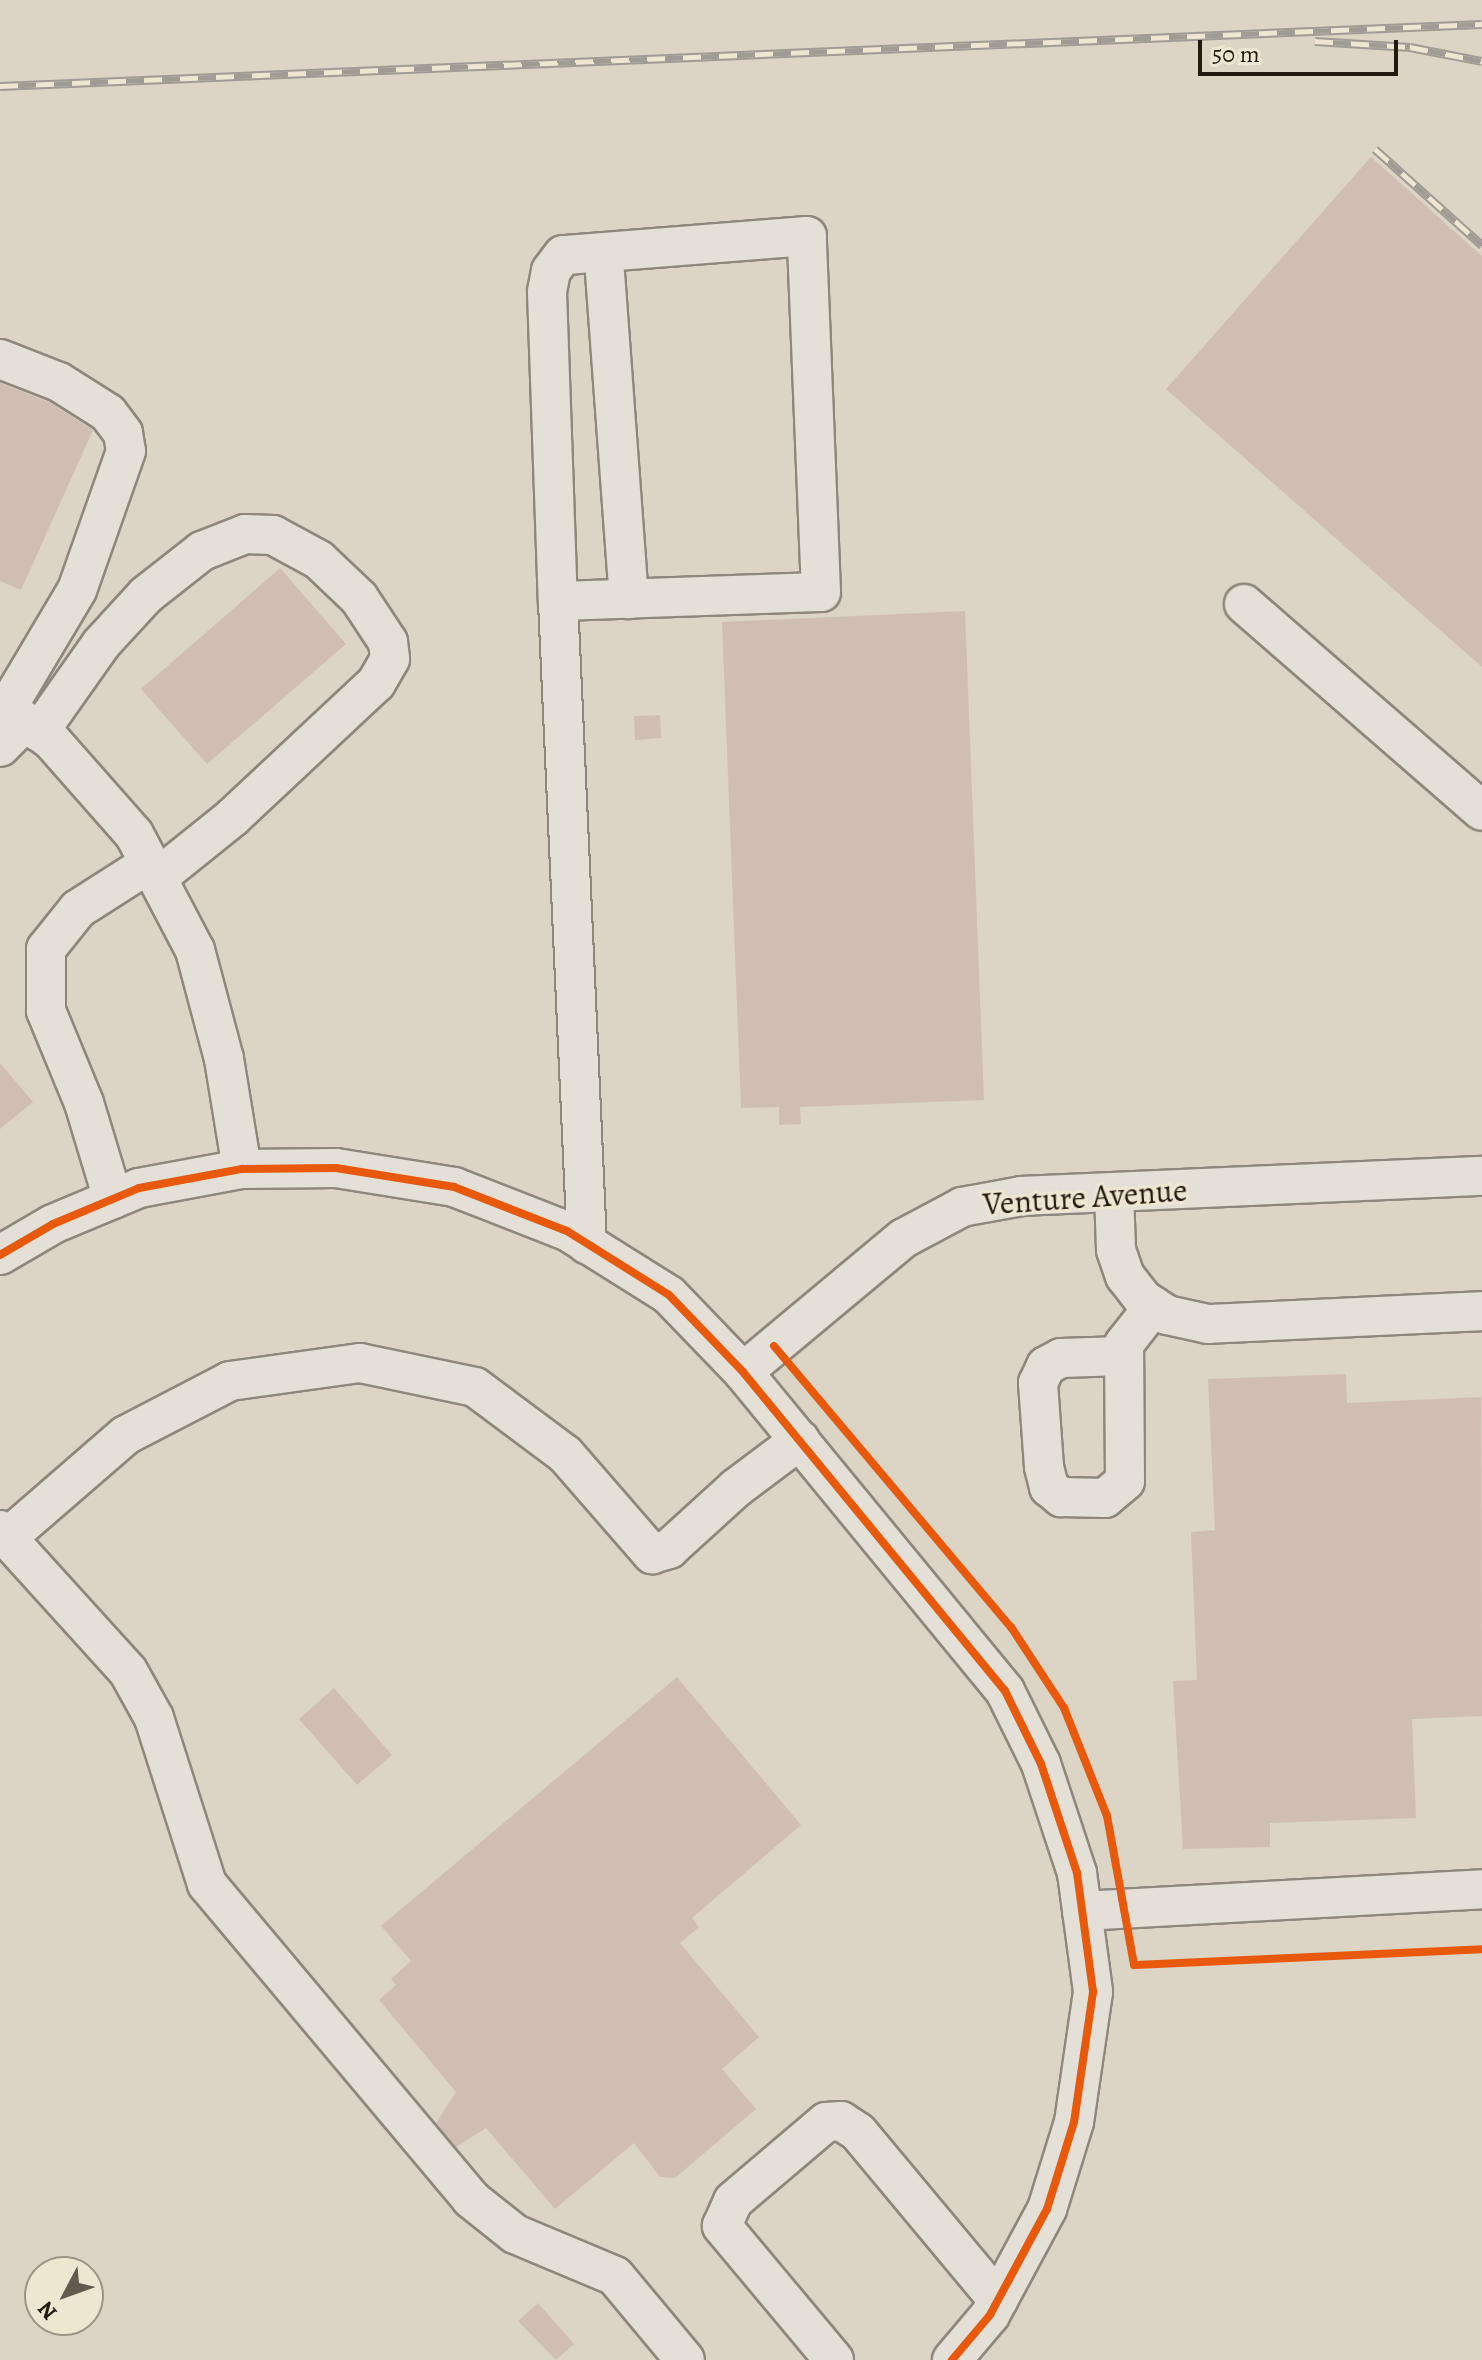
<!DOCTYPE html>
<style>
body{margin:0}
#map{position:relative;width:1482px;height:2360px;overflow:hidden;background:#dcd4c4;font-family:Alegreya,serif}
div>[style]{position:absolute}
.building>*{inset:0;background:#d0beb5}
.roads{filter:drop-shadow(2px 0 #8d877d) drop-shadow(-2px 0 #8d877d) drop-shadow(0 2px #8d877d) drop-shadow(0 -2px #8d877d)}
.minor>*{height:38px;margin:-19px;padding:0 19px;transform-origin:19px;border-radius:19px;background:#e4e0d8}
.rail>*{height:9px;margin-top:-4.5px;transform-origin:0;background:repeating-linear-gradient(90deg,#efe6d2 0 18px,#a09c95 0 36px);box-sizing:border-box;border-block:2px solid #a09c95}
.cycleway>*{height:8px;margin:-4px;padding:0 4px;transform-origin:4px;border-radius:4px;background:#e8590c}
span{translate:-50% -50%;white-space:nowrap;text-align:center;line-height:1.15;-webkit-text-stroke:6px #efe6d2;paint-order:stroke}
.street-label{font-size:32px;color:#231911}
.north{position:absolute;left:24px;top:2256px;width:80px;height:80px;box-sizing:border-box;background:#efe6d2;border:2px solid #9d9485;border-radius:50%;rotate:229deg;font-size:22px;font-weight:700;line-height:32px;text-align:center;color:#231911}
.north::after{content:'';display:block;margin:auto;width:28px;height:36px;background:#645a50;clip-path:polygon(50% 0,100% 100%,50% 72%,0 100%)}
.scale{position:absolute;left:1198px;top:40px;width:200px;height:36px;box-sizing:border-box;border:4px solid #231911;border-top:0;padding-left:10px;font-size:24px;line-height:28px;white-space:nowrap;color:#231911;-webkit-text-stroke:6px #efe6d2;paint-order:stroke}
</style>
<div id="map">
<div class="building">
<div style="clip-path:polygon(1371px 157px,1482px 256px,1482px 667px,1166px 389px)"></div>
<div style="clip-path:polygon(0 383px,49px 402px,93px 430px,21px 590px,0 581px)"></div>
<div style="clip-path:polygon(280px 568px,346px 644px,207px 764px,141px 689px)"></div>
<div style="clip-path:polygon(965px 611px,984px 1100px,800px 1107px,801px 1124px,779px 1125px,779px 1107px,741px 1108px,722px 622px)"></div>
<div style="clip-path:polygon(660px 715px,661px 738px,635px 740px,634px 716px)"></div>
<div style="clip-path:polygon(0 1063px,33px 1102px,0 1129px)"></div>
<div style="clip-path:polygon(1346px 1374px,1347px 1403px,1481px 1397px,1482px 1716px,1412px 1719px,1416px 1818px,1270px 1823px,1270px 1847px,1183px 1849px,1173px 1681px,1197px 1680px,1191px 1532px,1215px 1530px,1208px 1379px)"></div>
<div style="clip-path:polygon(677px 1677px,801px 1825px,692px 1918px,699px 1927px,680px 1943px,759px 2037px,722px 2069px,756px 2109px,675px 2178px,660px 2177px,634px 2143px,555px 2209px,486px 2128px,456px 2147px,436px 2123px,456px 2092px,379px 2000px,396px 1985px,391px 1979px,411px 1961px,381px 1926px)"></div>
<div style="clip-path:polygon(334px 1688px,392px 1755px,357px 1785px,299px 1719px)"></div>
<div style="clip-path:polygon(538px 2303px,574px 2344px,556px 2360px,518px 2321px)"></div>
</div>
<div class="roads">
<div class="minor">
<div style="left:605px;top:273px;width:327px;rotate:85.8deg"></div>
<div style="left:0;top:359px;width:63px;rotate:21.3deg"></div>
<div style="left:59px;top:382px;width:58px;rotate:32.3deg"></div>
<div style="left:108px;top:413px;width:25px;rotate:53deg"></div>
<div style="left:123px;top:433px;width:18px;rotate:81deg"></div>
<div style="left:126px;top:451px;width:147px;rotate:109.4deg"></div>
<div style="left:77px;top:590px;width:137px;rotate:120.7deg"></div>
<div style="left:558px;top:601px;width:263px;rotate:-2deg"></div>
<div style="left:821px;top:592px;width:356px;rotate:-92.3deg"></div>
<div style="left:807px;top:236px;width:245px;rotate:175.5deg"></div>
<div style="left:563px;top:255px;width:20px;rotate:127deg"></div>
<div style="left:551px;top:271px;width:21px;rotate:101deg"></div>
<div style="left:547px;top:292px;width:309px;rotate:88deg"></div>
<div style="left:558px;top:601px;width:644px;rotate:87.42deg"></div>
<div style="left:1244px;top:604px;width:315px;rotate:41deg"></div>
<div style="left:0;top:703px;width:63px;rotate:36deg"></div>
<div style="left:51px;top:740px;width:125px;rotate:48.6deg"></div>
<div style="left:134px;top:834px;width:131px;rotate:62.3deg"></div>
<div style="left:195px;top:950px;width:113px;rotate:75.1deg"></div>
<div style="left:224px;top:1059px;width:111px;rotate:80.7deg"></div>
<div style="left:39px;top:732px;width:108px;rotate:-54.8deg"></div>
<div style="left:101px;top:644px;width:67px;rotate:-47.4deg"></div>
<div style="left:146px;top:595px;width:71px;rotate:-38.2deg"></div>
<div style="left:202px;top:551px;width:46px;rotate:-21.6deg"></div>
<div style="left:245px;top:534px;width:28px;rotate:2deg"></div>
<div style="left:273px;top:535px;width:52px;rotate:28.5deg"></div>
<div style="left:319px;top:560px;width:55px;rotate:43.5deg"></div>
<div style="left:359px;top:598px;width:53px;rotate:56.6deg"></div>
<div style="left:388px;top:642px;width:17px;rotate:83deg"></div>
<div style="left:390px;top:659px;width:28px;rotate:120deg"></div>
<div style="left:376px;top:683px;width:196px;rotate:136.9deg"></div>
<div style="left:233px;top:817px;width:97px;rotate:141.2deg"></div>
<div style="left:0;top:747px;width:35px;rotate:-45deg"></div>
<div style="left:1114px;top:1192px;width:58px;rotate:88deg"></div>
<div style="left:1116px;top:1250px;width:28px;rotate:71deg"></div>
<div style="left:1125px;top:1276px;width:31px;rotate:52deg"></div>
<div style="left:1144px;top:1300px;width:27px;rotate:33deg"></div>
<div style="left:1167px;top:1315px;width:42px;rotate:12.4deg"></div>
<div style="left:1208px;top:1324px;width:274px;rotate:-2.7deg"></div>
<div style="left:113px;top:1199px;width:100px;rotate:-106.8deg"></div>
<div style="left:84px;top:1103px;width:100px;rotate:-112.4deg"></div>
<div style="left:46px;top:1011px;width:62px;rotate:-90deg"></div>
<div style="left:46px;top:949px;width:51px;rotate:-51.3deg"></div>
<div style="left:78px;top:909px;width:85px;rotate:-32.6deg"></div>
<div style="left:0;top:1255px;width:61px;rotate:-30.3deg"></div>
<div style="left:53px;top:1224px;width:93px;rotate:-22.7deg"></div>
<div style="left:139px;top:1188px;width:105px;rotate:-10.5deg"></div>
<div style="left:242px;top:1169px;width:94px;rotate:-0.6deg"></div>
<div style="left:336px;top:1168px;width:120px;rotate:9.1deg"></div>
<div style="left:454px;top:1187px;width:121px;rotate:21.3deg"></div>
<div style="left:567px;top:1231px;width:120px;rotate:32.1deg"></div>
<div style="left:669px;top:1295px;width:107px;rotate:46.1deg"></div>
<div style="left:743px;top:1372px;width:413px;rotate:50.6deg"></div>
<div style="left:1005px;top:1691px;width:81px;rotate:63.7deg"></div>
<div style="left:1041px;top:1764px;width:115px;rotate:71.7deg"></div>
<div style="left:1077px;top:1873px;width:120px;rotate:82.3deg"></div>
<div style="left:1093px;top:1992px;width:131px;rotate:98.3deg"></div>
<div style="left:1074px;top:2122px;width:91px;rotate:107.2deg"></div>
<div style="left:1047px;top:2209px;width:120px;rotate:118.3deg"></div>
<div style="left:990px;top:2315px;width:59px;rotate:130.2deg"></div>
<div style="left:1123px;top:1356px;width:62px;rotate:178.2deg"></div>
<div style="left:1061px;top:1358px;width:17px;rotate:152deg"></div>
<div style="left:1046px;top:1366px;width:19px;rotate:115deg"></div>
<div style="left:1038px;top:1383px;width:84px;rotate:85.9deg"></div>
<div style="left:1044px;top:1467px;width:21px;rotate:76deg"></div>
<div style="left:1049px;top:1487px;width:16px;rotate:40deg"></div>
<div style="left:1061px;top:1497px;width:44px;rotate:1.3deg"></div>
<div style="left:1105px;top:1498px;width:26px;rotate:-40deg"></div>
<div style="left:1125px;top:1481px;width:137px;rotate:-90.4deg"></div>
<div style="left:1124px;top:1344px;width:48px;rotate:-51.7deg"></div>
<div style="left:743px;top:1372px;width:209px;rotate:-39.8deg"></div>
<div style="left:904px;top:1238px;width:66px;rotate:-28.1deg"></div>
<div style="left:962px;top:1207px;width:61px;rotate:-10.4deg"></div>
<div style="left:1022px;top:1196px;width:460px;rotate:-2.5deg"></div>
<div style="left:0;top:1530px;width:190px;rotate:47.8deg"></div>
<div style="left:128px;top:1671px;width:54px;rotate:61deg"></div>
<div style="left:154px;top:1718px;width:174px;rotate:72.3deg"></div>
<div style="left:207px;top:1884px;width:411px;rotate:50deg"></div>
<div style="left:471px;top:2199px;width:56px;rotate:38.5deg"></div>
<div style="left:515px;top:2234px;width:108px;rotate:22.8deg"></div>
<div style="left:615px;top:2276px;width:109px;rotate:50.2deg"></div>
<div style="left:7px;top:1538px;width:157px;rotate:-40.9deg"></div>
<div style="left:126px;top:1435px;width:117px;rotate:-27.4deg"></div>
<div style="left:230px;top:1381px;width:131px;rotate:-7.9deg"></div>
<div style="left:360px;top:1363px;width:117px;rotate:11.8deg"></div>
<div style="left:475px;top:1387px;width:112px;rotate:36.7deg"></div>
<div style="left:565px;top:1454px;width:133px;rotate:49deg"></div>
<div style="left:652px;top:1554px;width:18px;rotate:-16deg"></div>
<div style="left:669px;top:1549px;width:91px;rotate:-42.3deg"></div>
<div style="left:736px;top:1488px;width:80px;rotate:-36.9deg"></div>
<div style="left:1082px;top:1911px;width:401px;rotate:-3.1deg"></div>
<div style="left:834px;top:2360px;width:175px;rotate:-129.9deg"></div>
<div style="left:722px;top:2226px;width:27px;rotate:-66deg"></div>
<div style="left:733px;top:2201px;width:122px;rotate:-40.3deg"></div>
<div style="left:826px;top:2122px;width:15px;rotate:-4deg"></div>
<div style="left:841px;top:2121px;width:20px;rotate:33deg"></div>
<div style="left:858px;top:2132px;width:219px;rotate:50.2deg"></div>
</div>
</div>
<div class="rail">
<div style="left:1315px;top:41px;width:95px;rotate:3.6deg"></div>
<div style="left:1410px;top:47px;width:73px;rotate:11deg"></div>
<div style="left:0;top:86px;width:1483px;rotate:-2.4deg"></div>
<div style="left:1375px;top:149px;width:144px;rotate:41.9deg"></div>
</div>
<div class="cycleway">
<div style="left:0;top:1255px;width:61px;rotate:-30.3deg"></div>
<div style="left:53px;top:1224px;width:93px;rotate:-22.7deg"></div>
<div style="left:139px;top:1188px;width:105px;rotate:-10.5deg"></div>
<div style="left:242px;top:1169px;width:94px;rotate:-0.6deg"></div>
<div style="left:336px;top:1168px;width:120px;rotate:9.1deg"></div>
<div style="left:454px;top:1187px;width:121px;rotate:21.3deg"></div>
<div style="left:567px;top:1231px;width:120px;rotate:32.1deg"></div>
<div style="left:669px;top:1295px;width:107px;rotate:46.1deg"></div>
<div style="left:743px;top:1372px;width:413px;rotate:50.6deg"></div>
<div style="left:1005px;top:1691px;width:81px;rotate:63.7deg"></div>
<div style="left:1041px;top:1764px;width:115px;rotate:71.7deg"></div>
<div style="left:1077px;top:1873px;width:120px;rotate:82.3deg"></div>
<div style="left:1093px;top:1992px;width:131px;rotate:98.3deg"></div>
<div style="left:1074px;top:2122px;width:91px;rotate:107.2deg"></div>
<div style="left:1047px;top:2209px;width:120px;rotate:118.3deg"></div>
<div style="left:990px;top:2315px;width:59px;rotate:130.2deg"></div>
<div style="left:774px;top:1346px;width:368px;rotate:49.9deg"></div>
<div style="left:1011px;top:1627px;width:97px;rotate:56.8deg"></div>
<div style="left:1064px;top:1708px;width:116px;rotate:68.3deg"></div>
<div style="left:1107px;top:1816px;width:151px;rotate:79.7deg"></div>
<div style="left:1134px;top:1965px;width:348px;rotate:-2.6deg"></div>
</div>
<div class="street-label">
<span style="left:1085px;top:1197px;rotate:-4deg">Venture Avenue</span>
</div>
<div class="north">N</div>
<div class="scale">50 m</div>
</div>
